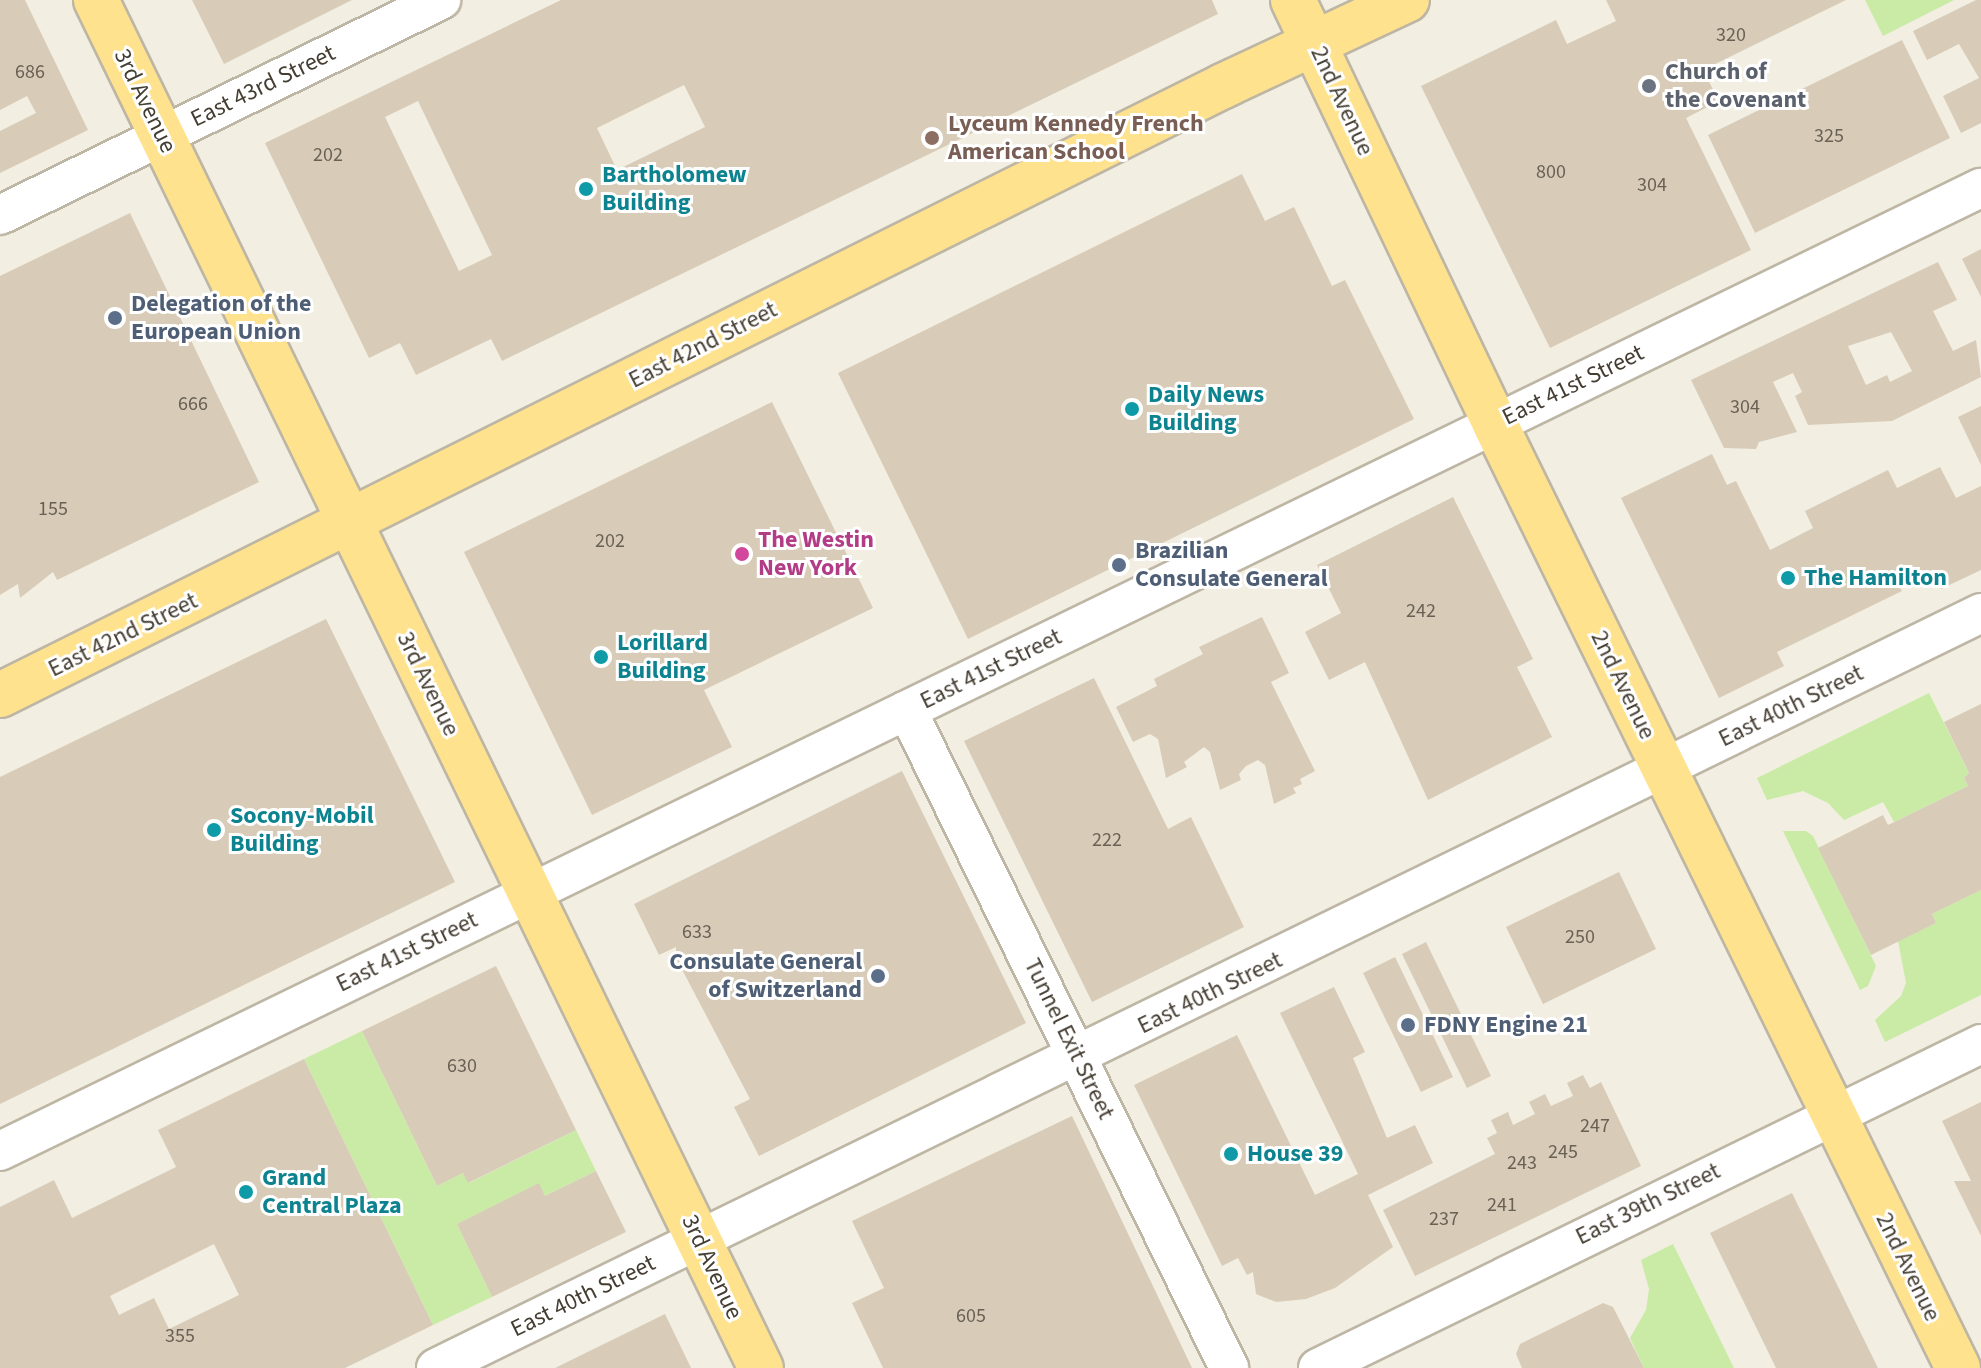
<!DOCTYPE html>
<style>
body{margin:0}
#map{position:relative;width:1981px;height:1368px;overflow:hidden;background:#f2eee1;font-family:"Source Sans 3",sans-serif}
div>[style]{position:absolute}
.green>*{inset:0;background:#c9eba5}
.building>*{inset:0;background:#d8ccb9}
.roads{filter:drop-shadow(2px 0 #beb6a4) drop-shadow(-2px 0 #beb6a4) drop-shadow(0 2px #beb6a4) drop-shadow(0 -2px #beb6a4)}
.minor>*{height:38px;margin:-19px;padding:0 19px;transform-origin:19px;border-radius:19px;background:#fff}
.major>*{height:44px;margin:-22px;padding:0 22px;transform-origin:22px;border-radius:22px;background:#ffe28d}
.dots>*{width:22px;height:22px;translate:-50% -50%;box-sizing:border-box;border:4px solid #fff;border-radius:50%}
span{translate:-50% -50%;white-space:nowrap;text-align:center;line-height:1.15;-webkit-text-stroke:6px #fff;paint-order:stroke}
.number-label{font-size:20px;color:#696154}
.number-label span{-webkit-text-stroke-width:0}
.worship-label{font-size:24px;color:#5b616d;font-weight:700}
.left{translate:0 -50%;text-align:left}
.street-label{font-size:24px;color:#443d32}
.education-label{font-size:24px;color:#785e54;font-weight:700}
.culture-label{font-size:24px;color:#0d838f;font-weight:700}
.service-label{font-size:24px;color:#4e5e75;font-weight:700}
.right{translate:-100% -50%;text-align:right}
.hotel-label{font-size:24px;color:#b23c85;font-weight:700}
</style>
<div id="map">
<div class="green">
<div style="clip-path:polygon(1865px 0,1954px 0,1883px 36px)"></div>
<div style="clip-path:polygon(1929px 693px,1969px 773px,1964px 778px,1968px 786px,1894px 822px,1883px 802px,1844px 820px,1828px 803px,1803px 791px,1767px 800px,1757px 778px)"></div>
<div style="clip-path:polygon(1783px 831px,1806px 831px,1813px 836px,1876px 966px,1868px 986px,1860px 990px)"></div>
<div style="clip-path:polygon(1981px 890px,1981px 995px,1885px 1042px,1875px 1020px,1901px 996px,1906px 983px,1898px 941px,1936px 923px,1932px 914px)"></div>
<div style="clip-path:polygon(362px 1031px,437px 1186px,463px 1173px,469px 1183px,576px 1130px,596px 1171px,545px 1196px,539px 1184px,457px 1224px,492px 1297px,433px 1325px,304px 1059px)"></div>
<div style="clip-path:polygon(1673px 1244px,1734px 1368px,1644px 1368px,1630px 1338px,1646px 1310px,1649px 1289px,1641px 1260px)"></div>
</div>
<div class="building">
<div style="clip-path:polygon(0 0,25px 0,88px 130px,0 173px,0 131px,36px 113px,27px 96px,0 110px)"></div>
<div style="clip-path:polygon(192px 0,352px 0,224px 64px)"></div>
<div style="clip-path:polygon(evenodd,561px 0,1212px 0,1218px 14px,502px 361px,491px 339px,416px 375px,400px 343px,369px 358px,265px 143px,561px 0,684px 85px,705px 127px,617px 170px,597px 128px,684px 85px,561px 0,418px 101px,492px 255px,459px 271px,385px 117px,418px 101px)"></div>
<div style="clip-path:polygon(1606px 0,1846px 0,1703px 70px,1719px 101px,1686px 118px,1751px 250px,1550px 348px,1421px 86px,1556px 20px,1567px 44px,1616px 21px)"></div>
<div style="clip-path:polygon(1976px 0,1981px 0,1981px 123px,1961px 133px,1943px 96px,1979px 78px,1959px 44px,1927px 60px,1913px 31px)"></div>
<div style="clip-path:polygon(1902px 40px,1950px 138px,1755px 233px,1708px 135px)"></div>
<div style="clip-path:polygon(1242px 174px,1265px 221px,1294px 207px,1332px 286px,1345px 280px,1414px 419px,968px 639px,838px 373px)"></div>
<div style="clip-path:polygon(130px 213px,259px 482px,57px 580px,53px 572px,20px 598px,18px 584px,0 595px,0 276px)"></div>
<div style="clip-path:polygon(1981px 249px,1981px 297px,1962px 259px)"></div>
<div style="clip-path:polygon(evenodd,1938px 262px,1957px 300px,1933px 311px,1953px 351px,1976px 340px,1981px 377px,1892px 421px,1808px 425px,1795px 396px,1802px 392px,1793px 373px,1773px 382px,1797px 432px,1759px 442px,1756px 449px,1724px 448px,1691px 380px,1938px 262px,1891px 332px,1912px 371px,1890px 382px,1887px 375px,1866px 385px,1848px 346px,1891px 332px)"></div>
<div style="clip-path:polygon(772px 402px,873px 608px,704px 690px,732px 747px,592px 815px,464px 552px)"></div>
<div style="clip-path:polygon(1981px 406px,1981px 465px,1958px 417px)"></div>
<div style="clip-path:polygon(1712px 454px,1727px 485px,1736px 481px,1770px 550px,1813px 528px,1805px 511px,1888px 470px,1897px 488px,1940px 467px,1956px 498px,1981px 486px,1981px 570px,1941px 589px,1932px 570px,1899px 586px,1902px 591px,1777px 652px,1784px 666px,1719px 698px,1621px 498px)"></div>
<div style="clip-path:polygon(1453px 497px,1533px 659px,1517px 667px,1552px 737px,1428px 800px,1365px 662px,1329px 680px,1305px 632px,1341px 613px,1317px 565px)"></div>
<div style="clip-path:polygon(1262px 617px,1289px 673px,1271px 682px,1315px 771px,1300px 779px,1302px 784px,1293px 788px,1296px 793px,1274px 804px,1265px 765px,1258px 760px,1246px 766px,1239px 774px,1241px 780px,1220px 790px,1210px 752px,1204px 747px,1184px 762px,1187px 767px,1166px 778px,1158px 739px,1150px 734px,1133px 742px,1116px 707px,1157px 686px,1154px 679px,1203px 654px,1199px 647px)"></div>
<div style="clip-path:polygon(326px 619px,455px 882px,0 1104px,0 777px)"></div>
<div style="clip-path:polygon(1094px 678px,1168px 829px,1191px 817px,1244px 927px,1092px 1002px,964px 741px)"></div>
<div style="clip-path:polygon(1981px 704px,1981px 890px,1932px 914px,1936px 923px,1871px 955px,1818px 848px,1883px 815px,1888px 825px,1968px 786px,1964px 778px,1969px 773px,1944px 722px)"></div>
<div style="clip-path:polygon(902px 771px,1026px 1023px,759px 1156px,734px 1107px,750px 1099px,676px 958px,676px 947px,659px 955px,634px 904px)"></div>
<div style="clip-path:polygon(1619px 872px,1656px 949px,1543px 1004px,1506px 927px)"></div>
<div style="clip-path:polygon(1426px 942px,1491px 1076px,1467px 1088px,1402px 954px)"></div>
<div style="clip-path:polygon(1395px 957px,1453px 1077px,1421px 1092px,1363px 973px)"></div>
<div style="clip-path:polygon(496px 966px,576px 1130px,468px 1183px,463px 1173px,437px 1186px,362px 1031px)"></div>
<div style="clip-path:polygon(1334px 987px,1365px 1052px,1353px 1058px,1387px 1138px,1415px 1125px,1433px 1163px,1368px 1195px,1393px 1247px,1335px 1288px,1306px 1299px,1276px 1302px,1256px 1294px,1253px 1272px,1247px 1275px,1238px 1258px,1222px 1266px,1134px 1085px,1237px 1035px,1315px 1195px,1358px 1174px,1280px 1013px)"></div>
<div style="clip-path:polygon(evenodd,304px 1059px,433px 1325px,345px 1368px,0 1368px,0 1207px,54px 1180px,72px 1218px,176px 1167px,158px 1130px,304px 1059px,214px 1244px,239px 1295px,169px 1329px,154px 1298px,119px 1315px,110px 1296px,214px 1244px)"></div>
<div style="clip-path:polygon(1583px 1075px,1590px 1088px,1601px 1082px,1641px 1166px,1415px 1276px,1383px 1210px,1495px 1154px,1487px 1138px,1497px 1133px,1491px 1120px,1508px 1112px,1513px 1125px,1535px 1114px,1529px 1102px,1545px 1094px,1551px 1106px,1573px 1096px,1567px 1083px)"></div>
<div style="clip-path:polygon(1981px 1102px,1981px 1236px,1954px 1181px,1971px 1181px,1942px 1121px)"></div>
<div style="clip-path:polygon(1072px 1116px,1192px 1368px,883px 1368px,852px 1303px,884px 1288px,852px 1221px)"></div>
<div style="clip-path:polygon(596px 1171px,626px 1232px,492px 1297px,457px 1224px,539px 1183px,545px 1196px)"></div>
<div style="clip-path:polygon(1792px 1193px,1878px 1368px,1776px 1368px,1710px 1233px)"></div>
<div style="clip-path:polygon(1603px 1303px,1613px 1307px,1644px 1368px,1522px 1368px,1516px 1354px,1520px 1344px)"></div>
<div style="clip-path:polygon(665px 1314px,691px 1368px,555px 1368px)"></div>
</div>
<div class="roads">
<div class="minor">
<div style="left:0;top:215px;width:491px;rotate:-26deg"></div>
<div style="left:907px;top:710px;width:733px;rotate:63.92deg"></div>
<div style="left:0;top:1151px;width:2203px;rotate:-25.93deg"></div>
<div style="left:436px;top:1368px;width:1720px;rotate:-26.04deg"></div>
<div style="left:1318px;top:1368px;width:738px;rotate:-26.04deg"></div>
</div>
<div class="major">
<div style="left:96px;top:0;width:1521px;rotate:64.08deg"></div>
<div style="left:1293px;top:0;width:470px;rotate:64.5deg"></div>
<div style="left:1495px;top:424px;width:1051px;rotate:63.87deg"></div>
<div style="left:0;top:695px;width:1366px;rotate:-26.47deg"></div>
<div style="left:1223px;top:86px;width:203px;rotate:-25.1deg"></div>
</div>
</div>
<div class="dots">
<div style="left:1649px;top:86px;background:#6b7280"></div>
<div style="left:932px;top:138px;background:#8d6e63"></div>
<div style="left:586px;top:189px;background:#0f9aa8"></div>
<div style="left:115px;top:318px;background:#5c6f8a"></div>
<div style="left:1132px;top:409px;background:#0f9aa8"></div>
<div style="left:742px;top:554px;background:#d1479c"></div>
<div style="left:1119px;top:565px;background:#5c6f8a"></div>
<div style="left:1788px;top:578px;background:#0f9aa8"></div>
<div style="left:601px;top:657px;background:#0f9aa8"></div>
<div style="left:214px;top:830px;background:#0f9aa8"></div>
<div style="left:878px;top:976px;background:#5c6f8a"></div>
<div style="left:1408px;top:1025px;background:#5c6f8a"></div>
<div style="left:1231px;top:1154px;background:#0f9aa8"></div>
<div style="left:246px;top:1192px;background:#0f9aa8"></div>
</div>
<div class="number-label">
<span style="left:1731px;top:35px">320</span>
<span style="left:30px;top:72px">686</span>
<span style="left:1829px;top:136px">325</span>
<span style="left:328px;top:155px">202</span>
<span style="left:1551px;top:172px">800</span>
<span style="left:1652px;top:185px">304</span>
<span style="left:193px;top:404px">666</span>
<span style="left:1745px;top:407px">304</span>
<span style="left:53px;top:509px">155</span>
<span style="left:610px;top:541px">202</span>
<span style="left:1421px;top:611px">242</span>
<span style="left:1107px;top:840px">222</span>
<span style="left:697px;top:932px">633</span>
<span style="left:1580px;top:937px">250</span>
<span style="left:462px;top:1066px">630</span>
<span style="left:1595px;top:1126px">247</span>
<span style="left:1563px;top:1152px">245</span>
<span style="left:1522px;top:1163px">243</span>
<span style="left:1502px;top:1205px">241</span>
<span style="left:1444px;top:1219px">237</span>
<span style="left:971px;top:1316px">605</span>
<span style="left:180px;top:1336px">355</span>
</div>
<div class="worship-label">
<span class="left" style="left:1665px;top:86px">Church of<br>the Covenant</span>
</div>
<div class="street-label">
<span style="left:263px;top:86px;rotate:-26deg">East 43rd Street</span>
<span style="left:145px;top:101px;rotate:64deg">3rd Avenue</span>
<span style="left:1342px;top:101px;rotate:65deg">2nd Avenue</span>
<span style="left:703px;top:345px;rotate:-27deg">East 42nd Street</span>
<span style="left:1573px;top:385px;rotate:-26deg">East 41st Street</span>
<span style="left:123px;top:635px;rotate:-26deg">East 42nd Street</span>
<span style="left:991px;top:669px;rotate:-26deg">East 41st Street</span>
<span style="left:428px;top:684px;rotate:64deg">3rd Avenue</span>
<span style="left:1623px;top:685px;rotate:64deg">2nd Avenue</span>
<span style="left:1791px;top:706px;rotate:-26deg">East 40th Street</span>
<span style="left:407px;top:952px;rotate:-26deg">East 41st Street</span>
<span style="left:1210px;top:993px;rotate:-26deg">East 40th Street</span>
<span style="left:1069px;top:1039px;rotate:64deg">Tunnel Exit Street</span>
<span style="left:1648px;top:1204px;rotate:-26deg">East 39th Street</span>
<span style="left:712px;top:1267px;rotate:65deg">3rd Avenue</span>
<span style="left:1908px;top:1267px;rotate:64deg">2nd Avenue</span>
<span style="left:583px;top:1296px;rotate:-26deg">East 40th Street</span>
</div>
<div class="education-label">
<span class="left" style="left:948px;top:138px">Lyceum Kennedy French<br>American School</span>
</div>
<div class="culture-label">
<span class="left" style="left:602px;top:189px">Bartholomew<br>Building</span>
<span class="left" style="left:1148px;top:409px">Daily News<br>Building</span>
<span class="left" style="left:1804px;top:578px">The Hamilton</span>
<span class="left" style="left:617px;top:657px">Lorillard<br>Building</span>
<span class="left" style="left:230px;top:830px">Socony-Mobil<br>Building</span>
<span class="left" style="left:1247px;top:1154px">House 39</span>
<span class="left" style="left:262px;top:1192px">Grand<br>Central Plaza</span>
</div>
<div class="service-label">
<span class="left" style="left:131px;top:318px">Delegation of the<br>European Union</span>
<span class="left" style="left:1135px;top:565px">Brazilian<br>Consulate General</span>
<span class="right" style="left:862px;top:976px">Consulate General<br>of Switzerland</span>
<span class="left" style="left:1424px;top:1025px">FDNY Engine 21</span>
</div>
<div class="hotel-label">
<span class="left" style="left:758px;top:554px">The Westin<br>New York</span>
</div>
</div>
